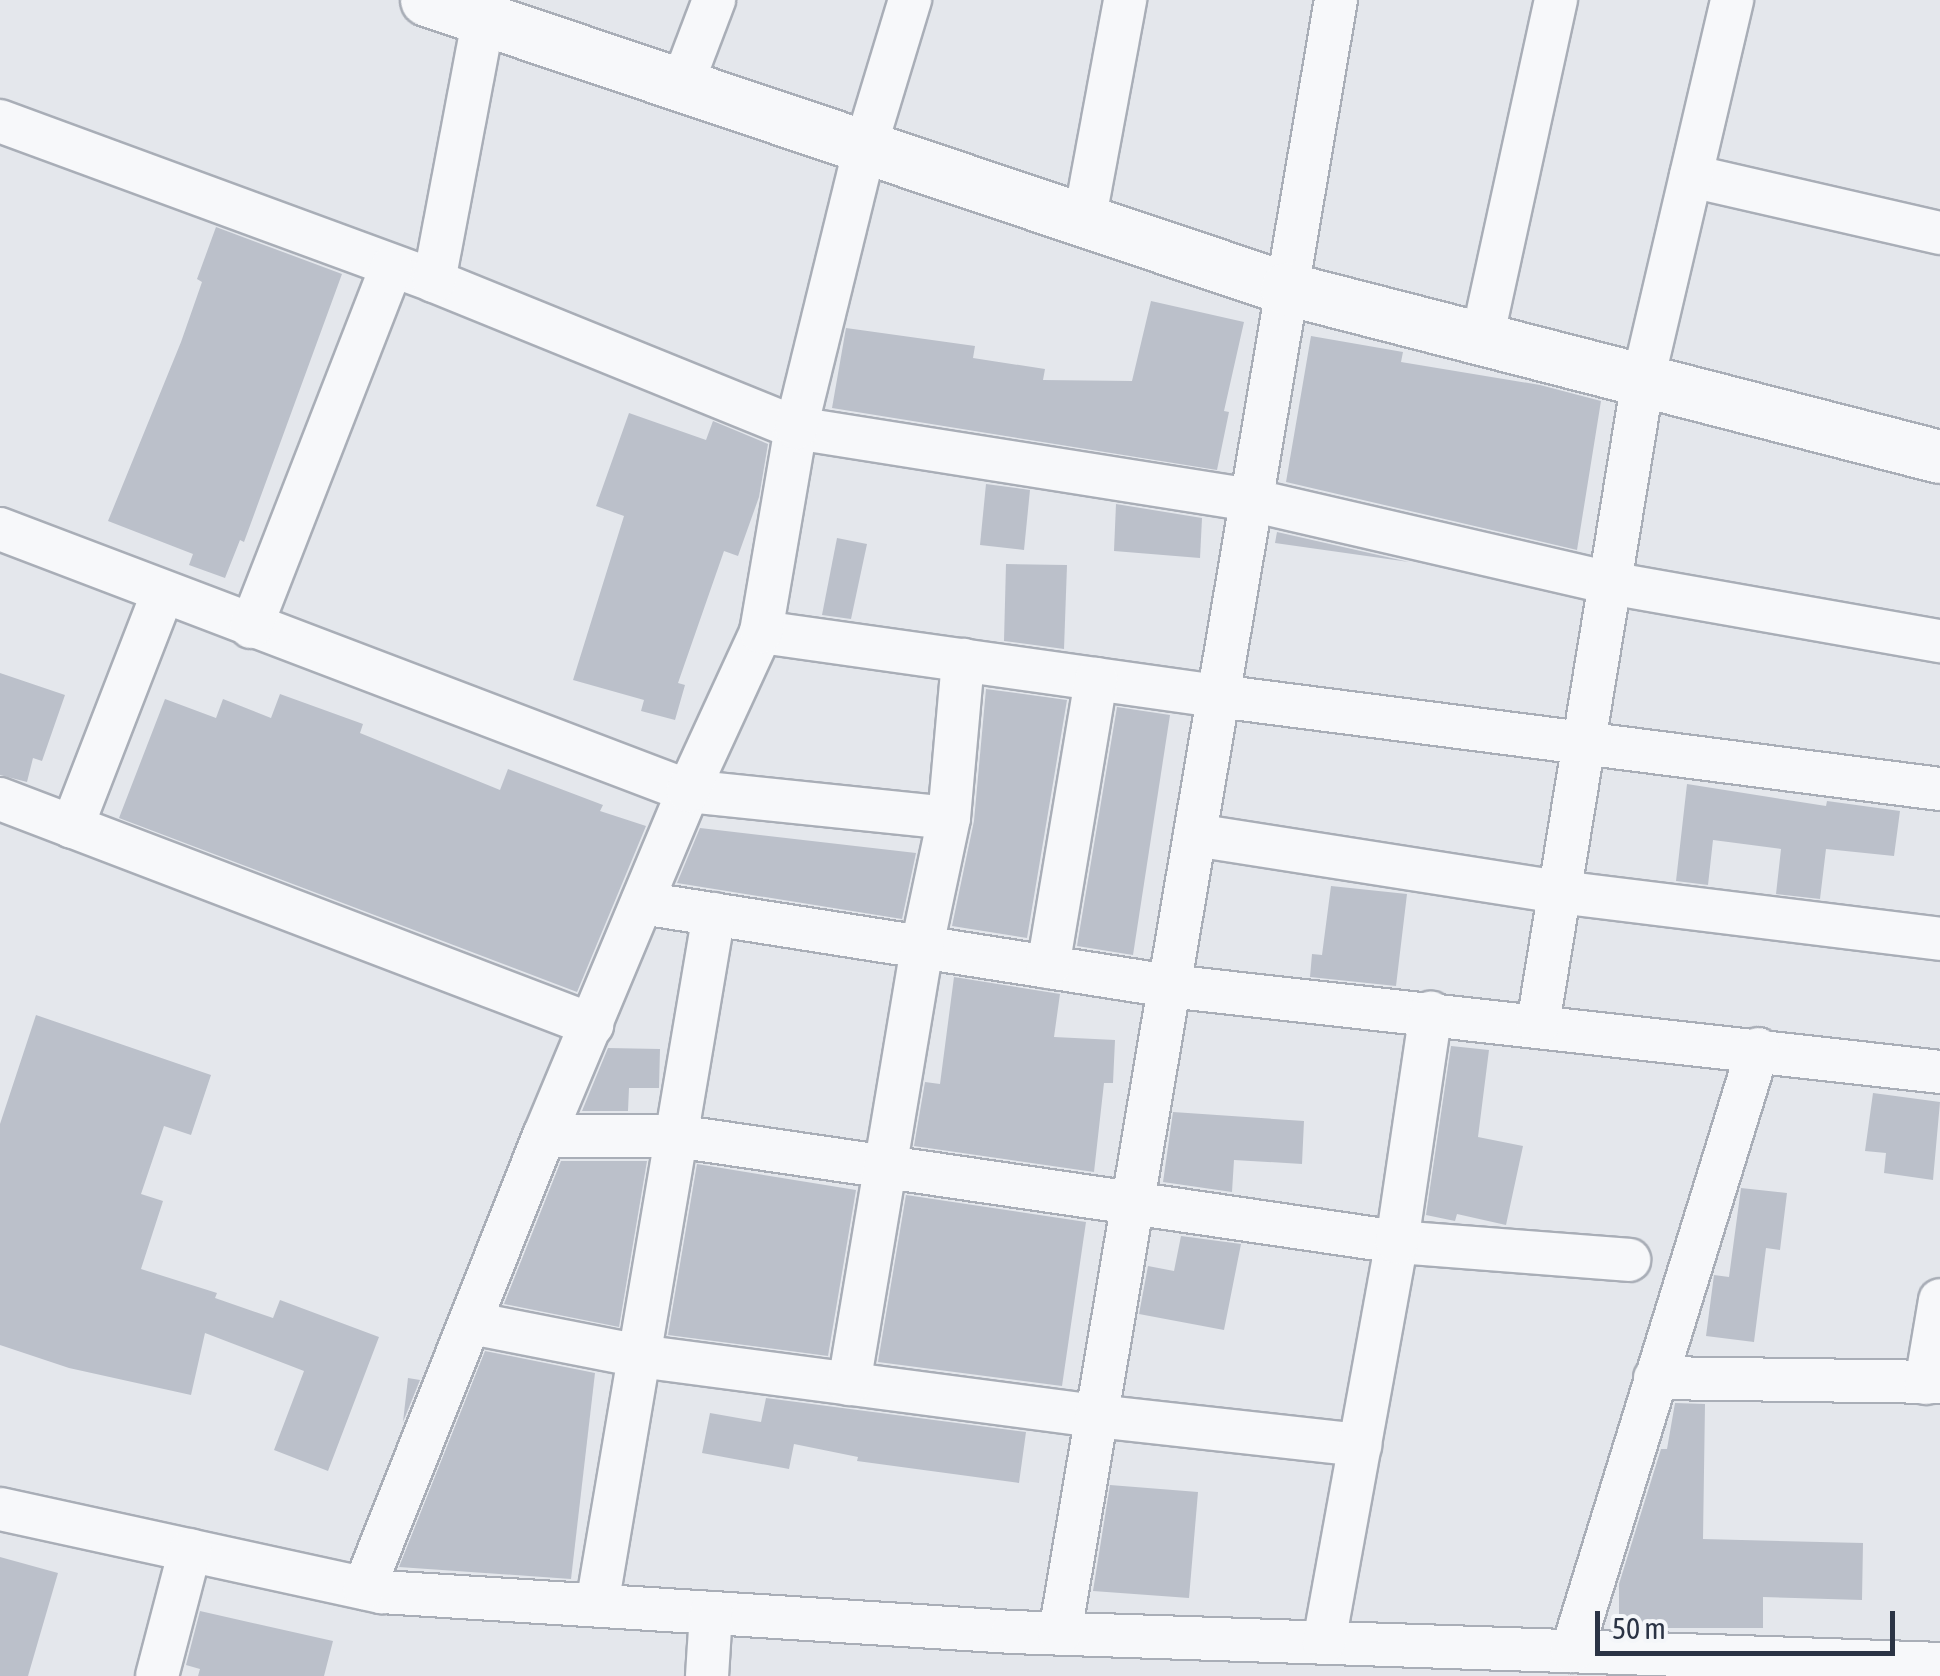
<!DOCTYPE html>
<style>
body{margin:0}
#map{position:relative;width:1940px;height:1676px;overflow:hidden;background:#e4e7ec;font-family:"Asap Condensed",sans-serif}
div>[style]{position:absolute}
.building>*{inset:0;background:#bbc0ca}
.roads{filter:drop-shadow(2px 0 #a9aeb7) drop-shadow(-2px 0 #a9aeb7) drop-shadow(0 2px #a9aeb7) drop-shadow(0 -2px #a9aeb7)}
.minor>*{height:42px;margin:-21px;padding:0 21px;transform-origin:21px;border-radius:21px;background:#f7f8fa}
.tertiary>*{height:52px;margin:-26px;padding:0 26px;transform-origin:26px;border-radius:26px;background:#f7f8fa}
span{translate:-50% -50%;white-space:nowrap;text-align:center;line-height:1.15;-webkit-text-stroke:8px #f4f6f9;paint-order:stroke}
.scale{position:absolute;left:1595px;top:1611px;width:300px;height:45px;box-sizing:border-box;border:5px solid #2b3445;border-top:0;padding-left:12px;font-size:30px;line-height:35px;white-space:nowrap;color:#2b3445;-webkit-text-stroke:8px #f4f6f9;paint-order:stroke}
</style>
<div id="map">
<div class="building">
<div style="clip-path:polygon(216px 227px,342px 274px,244px 542px,240px 540px,225px 578px,189px 565px,193px 554px,108px 521px,181px 342px,202px 282px,197px 279px)"></div>
<div style="clip-path:polygon(1151px 301px,1244px 322px,1224px 411px,1229px 412px,1217px 470px,832px 408px,846px 328px,975px 346px,973px 358px,1045px 369px,1043px 380px,1132px 381px)"></div>
<div style="clip-path:polygon(1311px 336px,1403px 352px,1401px 362px,1540px 385px,1601px 401px,1577px 550px,1286px 482px)"></div>
<div style="clip-path:polygon(629px 413px,706px 440px,713px 421px,768px 444px,759px 497px,738px 556px,724px 551px,678px 683px,685px 685px,675px 720px,641px 711px,644px 700px,573px 680px,624px 516px,596px 506px)"></div>
<div style="clip-path:polygon(986px 484px,1030px 490px,1024px 550px,980px 545px)"></div>
<div style="clip-path:polygon(1116px 504px,1202px 518px,1200px 558px,1114px 551px)"></div>
<div style="clip-path:polygon(1277px 532px,1409px 562px,1275px 543px)"></div>
<div style="clip-path:polygon(837px 538px,867px 544px,851px 619px,822px 615px)"></div>
<div style="clip-path:polygon(1006px 564px,1067px 565px,1064px 649px,1004px 641px)"></div>
<div style="clip-path:polygon(0 673px,65px 695px,42px 761px,33px 758px,27px 782px,0 775px)"></div>
<div style="clip-path:polygon(986px 689px,1067px 700px,1027px 938px,952px 926px,974px 821px)"></div>
<div style="clip-path:polygon(280px 694px,363px 724px,360px 733px,500px 790px,508px 769px,603px 805px,600px 811px,646px 826px,577px 992px,119px 818px,165px 699px,216px 718px,223px 699px,271px 718px)"></div>
<div style="clip-path:polygon(1117px 707px,1170px 715px,1133px 955px,1077px 946px)"></div>
<div style="clip-path:polygon(1687px 784px,1826px 806px,1827px 801px,1900px 811px,1894px 856px,1826px 849px,1820px 899px,1776px 894px,1781px 849px,1713px 840px,1708px 885px,1676px 881px)"></div>
<div style="clip-path:polygon(700px 828px,916px 853px,902px 919px,677px 883px)"></div>
<div style="clip-path:polygon(1331px 886px,1407px 894px,1396px 986px,1310px 977px,1312px 954px,1322px 955px)"></div>
<div style="clip-path:polygon(954px 977px,1060px 994px,1054px 1037px,1115px 1040px,1113px 1083px,1104px 1083px,1094px 1172px,914px 1146px,925px 1082px,940px 1084px)"></div>
<div style="clip-path:polygon(36px 1015px,211px 1075px,191px 1135px,164px 1126px,141px 1194px,163px 1201px,141px 1269px,217px 1293px,215px 1298px,273px 1318px,280px 1300px,379px 1337px,328px 1471px,274px 1450px,304px 1371px,205px 1333px,191px 1395px,69px 1368px,0 1345px,0 1124px)"></div>
<div style="clip-path:polygon(1451px 1046px,1489px 1050px,1478px 1137px,1523px 1146px,1506px 1225px,1457px 1214px,1455px 1221px,1426px 1215px)"></div>
<div style="clip-path:polygon(608px 1048px,660px 1049px,659px 1088px,629px 1088px,628px 1111px,582px 1111px)"></div>
<div style="clip-path:polygon(1873px 1093px,1940px 1102px,1933px 1180px,1884px 1173px,1886px 1153px,1865px 1151px)"></div>
<div style="clip-path:polygon(1173px 1112px,1304px 1121px,1302px 1164px,1234px 1160px,1232px 1192px,1163px 1182px)"></div>
<div style="clip-path:polygon(561px 1161px,647px 1161px,619px 1327px,504px 1304px)"></div>
<div style="clip-path:polygon(697px 1164px,856px 1190px,828px 1356px,668px 1335px)"></div>
<div style="clip-path:polygon(1741px 1188px,1787px 1193px,1780px 1250px,1766px 1248px,1754px 1342px,1706px 1336px,1714px 1275px,1729px 1277px)"></div>
<div style="clip-path:polygon(906px 1195px,1086px 1222px,1062px 1386px,878px 1362px)"></div>
<div style="clip-path:polygon(1181px 1236px,1241px 1244px,1224px 1330px,1139px 1314px,1148px 1266px,1174px 1271px)"></div>
<div style="clip-path:polygon(485px 1351px,595px 1373px,571px 1579px,399px 1567px)"></div>
<div style="clip-path:polygon(408px 1378px,420px 1380px,403px 1422px)"></div>
<div style="clip-path:polygon(766px 1398px,1026px 1432px,1019px 1483px,857px 1461px,858px 1457px,794px 1444px,789px 1469px,702px 1453px,710px 1413px,761px 1422px)"></div>
<div style="clip-path:polygon(1675px 1403px,1705px 1404px,1703px 1539px,1863px 1543px,1862px 1600px,1763px 1597px,1763px 1628px,1619px 1628px,1619px 1584px,1661px 1449px,1667px 1449px)"></div>
<div style="clip-path:polygon(1110px 1485px,1198px 1492px,1189px 1598px,1093px 1591px)"></div>
<div style="clip-path:polygon(0 1557px,58px 1573px,28px 1676px,0 1676px)"></div>
<div style="clip-path:polygon(200px 1611px,333px 1641px,324px 1676px,198px 1676px,200px 1669px,186px 1665px)"></div>
</div>
<div class="roads">
<div class="minor">
<div style="left:681px;top:87px;width:93px;rotate:-69.2deg"></div>
<div style="left:0;top:121px;width:463px;rotate:20.2deg"></div>
<div style="left:434px;top:281px;width:391px;rotate:22.1deg"></div>
<div style="left:796px;top:428px;width:465px;rotate:9deg"></div>
<div style="left:1255px;top:501px;width:364px;rotate:13deg"></div>
<div style="left:1610px;top:583px;width:335px;rotate:10deg"></div>
<div style="left:1691px;top:176px;width:255px;rotate:12.9deg"></div>
<div style="left:1084px;top:222px;width:226px;rotate:-79.5deg"></div>
<div style="left:434px;top:281px;width:286px;rotate:-79.3deg"></div>
<div style="left:1482px;top:339px;width:347px;rotate:-77.7deg"></div>
<div style="left:0;top:529px;width:736px;rotate:20.85deg"></div>
<div style="left:688px;top:791px;width:262px;rotate:5.9deg"></div>
<div style="left:251px;top:627px;width:386px;rotate:-68.7deg"></div>
<div style="left:761px;top:632px;width:461px;rotate:8deg"></div>
<div style="left:1218px;top:696px;width:728px;rotate:7.34deg"></div>
<div style="left:0;top:799px;width:634px;rotate:20.89deg"></div>
<div style="left:72px;top:827px;width:252px;rotate:-68.8deg"></div>
<div style="left:1195px;top:835px;width:368px;rotate:8.9deg"></div>
<div style="left:1559px;top:892px;width:384px;rotate:7deg"></div>
<div style="left:642px;top:903px;width:533px;rotate:8.95deg"></div>
<div style="left:1169px;top:986px;width:776px;rotate:6.36deg"></div>
<div style="left:1048px;top:967px;width:292px;rotate:-80.5deg"></div>
<div style="left:1538px;top:1024px;width:653px;rotate:-80.74deg"></div>
<div style="left:1643px;top:380px;width:390px;rotate:-76.8deg"></div>
<div style="left:544px;top:1136px;width:132px"></div>
<div style="left:676px;top:1136px;width:729px;rotate:8.36deg"></div>
<div style="left:1397px;top:1242px;width:233px;rotate:4.4deg"></div>
<div style="left:471px;top:1323px;width:171px;rotate:11.1deg"></div>
<div style="left:639px;top:1356px;width:461px;rotate:7.5deg"></div>
<div style="left:1096px;top:1416px;width:266px;rotate:6.3deg"></div>
<div style="left:1655px;top:1378px;width:285px;rotate:0.8deg"></div>
<div style="left:1926px;top:1383px;width:84px;rotate:-80.4deg"></div>
<div style="left:849px;top:1384px;width:444px;rotate:-80.5deg"></div>
<div style="left:922px;top:946px;width:131px;rotate:-78.1deg"></div>
<div style="left:949px;top:818px;width:159px;rotate:-84.9deg"></div>
<div style="left:0;top:1509px;width:391px;rotate:12.3deg"></div>
<div style="left:382px;top:1592px;width:631px;rotate:3.63deg"></div>
<div style="left:1012px;top:1632px;width:929px;rotate:1.97deg"></div>
<div style="left:364px;top:1588px;width:487px;rotate:-68.3deg"></div>
<div style="left:544px;top:1136px;width:374px;rotate:-67.3deg"></div>
<div style="left:688px;top:791px;width:175px;rotate:-65.3deg"></div>
<div style="left:761px;top:632px;width:207px;rotate:-80.3deg"></div>
<div style="left:796px;top:428px;width:288px;rotate:-76.2deg"></div>
<div style="left:865px;top:148px;width:155px;rotate:-73.1deg"></div>
<div style="left:597px;top:1605px;width:701px;rotate:-80.39deg"></div>
<div style="left:1060px;top:1633px;width:1656px;rotate:-80.41deg"></div>
<div style="left:1324px;top:1642px;width:407px;rotate:-79.7deg"></div>
<div style="left:1397px;top:1242px;width:232px;rotate:-81.6deg"></div>
<div style="left:1572px;top:1651px;width:630px;rotate:-72.83deg"></div>
<div style="left:157px;top:1676px;width:130px;rotate:-75.3deg"></div>
<div style="left:707px;top:1676px;width:63px;rotate:-86.4deg"></div>
</div>
<div class="tertiary">
<div style="left:427px;top:0;width:907px;rotate:18.57deg"></div>
<div style="left:1287px;top:289px;width:674px;rotate:14.43deg"></div>
</div>
</div>
<div class="scale">50 m</div>
</div>
